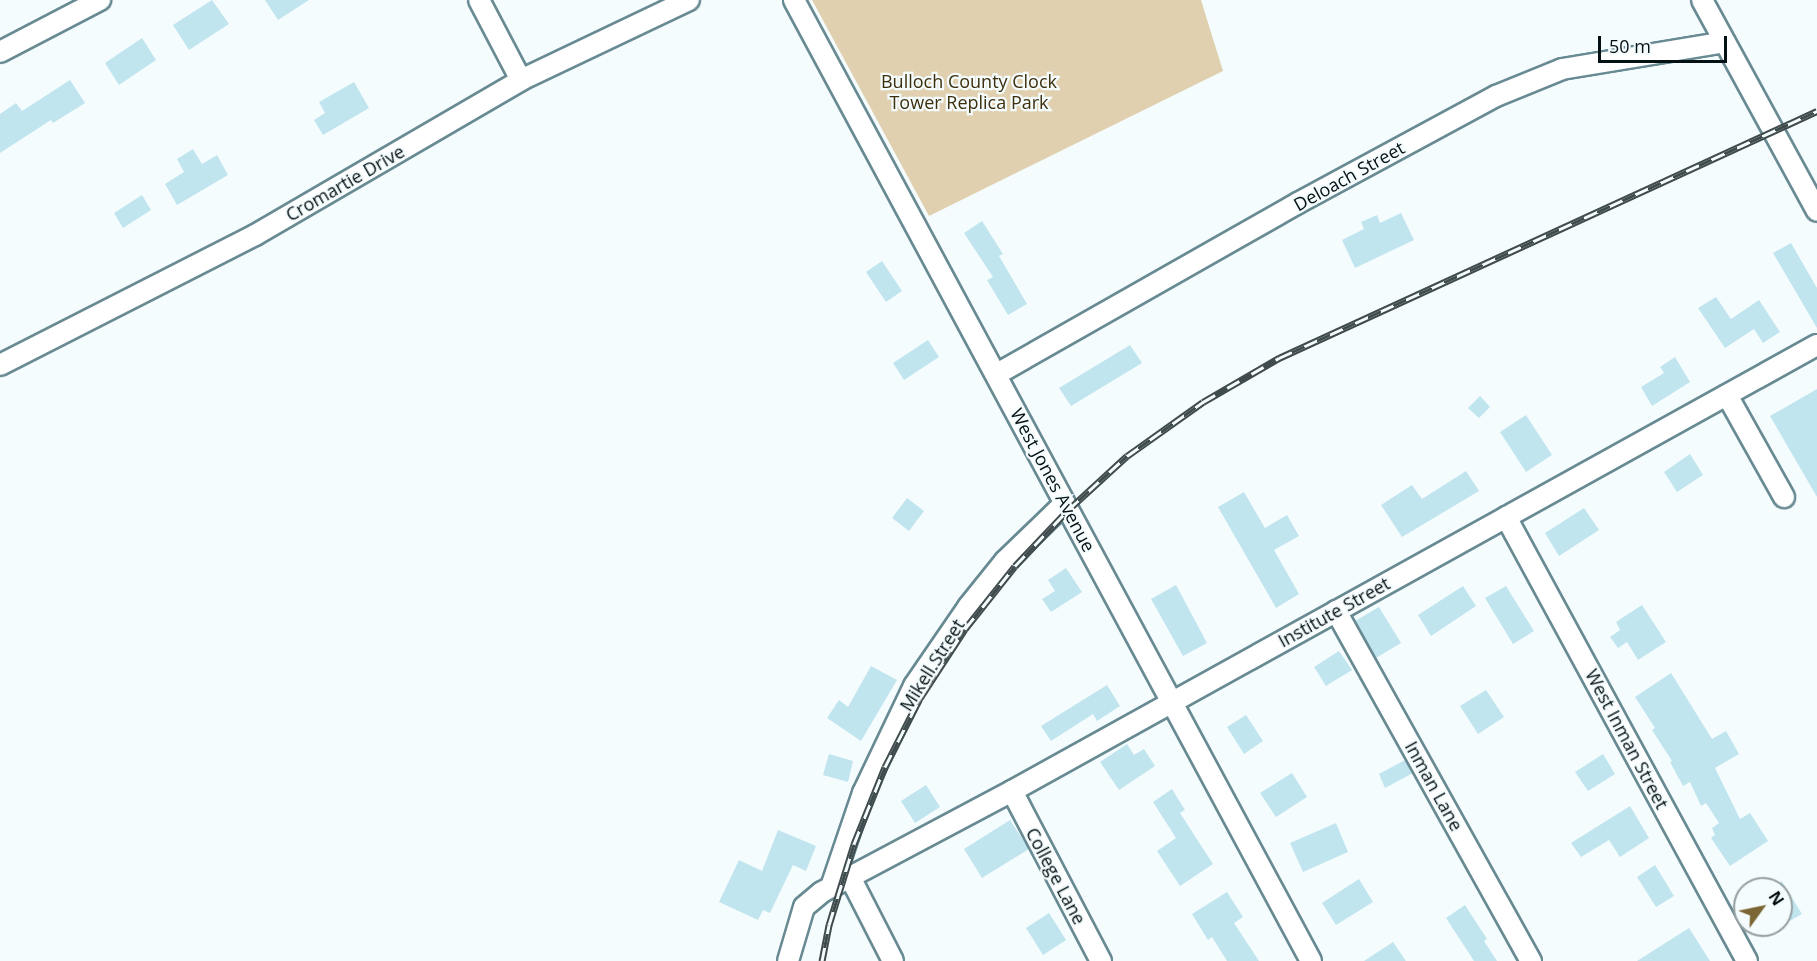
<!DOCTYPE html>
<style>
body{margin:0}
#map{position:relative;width:1817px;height:961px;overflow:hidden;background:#f5fcfe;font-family:"Open Sans",sans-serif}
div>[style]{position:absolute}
.green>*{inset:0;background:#e0d0af}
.building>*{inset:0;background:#c0e5ee}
.roads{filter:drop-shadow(2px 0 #688a93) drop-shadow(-2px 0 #688a93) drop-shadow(0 2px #688a93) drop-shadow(0 -2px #688a93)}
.minor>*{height:20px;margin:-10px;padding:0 10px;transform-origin:10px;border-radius:10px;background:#fff}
.rail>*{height:7px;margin-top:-3.5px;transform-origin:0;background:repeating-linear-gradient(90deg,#f5fcfe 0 14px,#3f4b4d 0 28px);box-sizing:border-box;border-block:2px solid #3f4b4d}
span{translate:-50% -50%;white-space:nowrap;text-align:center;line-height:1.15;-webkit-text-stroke:4.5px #f5fcfe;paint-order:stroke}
.park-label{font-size:18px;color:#3e2f0c}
.street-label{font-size:18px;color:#041114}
.north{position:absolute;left:1733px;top:877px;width:60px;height:60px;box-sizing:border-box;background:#f5fcfe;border:2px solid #959ea0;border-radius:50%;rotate:57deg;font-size:16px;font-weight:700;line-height:24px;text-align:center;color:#041114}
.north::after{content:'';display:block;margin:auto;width:21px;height:27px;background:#7c6635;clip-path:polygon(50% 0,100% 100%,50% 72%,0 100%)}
.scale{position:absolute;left:1598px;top:36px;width:129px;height:27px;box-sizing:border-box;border:3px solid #041114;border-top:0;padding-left:8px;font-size:18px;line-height:21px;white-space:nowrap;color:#041114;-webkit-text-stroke:4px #f5fcfe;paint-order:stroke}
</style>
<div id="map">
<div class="green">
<div style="clip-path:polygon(812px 0,1201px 0,1223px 71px,929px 216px)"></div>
</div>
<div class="building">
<div style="clip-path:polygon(212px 0,229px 24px,189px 50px,173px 25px)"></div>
<div style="clip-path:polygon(265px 0,309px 0,278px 20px)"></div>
<div style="clip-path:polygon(142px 38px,156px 60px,119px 85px,105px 63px)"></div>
<div style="clip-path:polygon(70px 80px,85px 103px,53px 123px,51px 120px,0 153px,0 114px,16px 103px,22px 111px)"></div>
<div style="clip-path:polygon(354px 82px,369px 108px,323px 135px,314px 120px,325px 113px,319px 102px)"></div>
<div style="clip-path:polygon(193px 149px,202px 164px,217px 155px,228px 175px,177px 205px,165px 184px,184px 172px,177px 159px)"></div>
<div style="clip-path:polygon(142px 195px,151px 210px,123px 228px,114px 213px)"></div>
<div style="clip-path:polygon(1401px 213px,1414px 240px,1355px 268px,1342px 240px,1364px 229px,1361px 222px,1377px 215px,1380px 223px)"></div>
<div style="clip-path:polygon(982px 221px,1003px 254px,999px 256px,1027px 304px,1008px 315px,987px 280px,993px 277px,964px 233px)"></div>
<div style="clip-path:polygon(1791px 243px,1817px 288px,1817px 328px,1773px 253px)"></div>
<div style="clip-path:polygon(882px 261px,902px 291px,886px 302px,866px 272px)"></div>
<div style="clip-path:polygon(1716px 297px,1731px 319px,1759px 300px,1780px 332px,1763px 343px,1754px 329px,1725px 348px,1698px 308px)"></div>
<div style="clip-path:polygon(928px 340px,939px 357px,904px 380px,893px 363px)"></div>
<div style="clip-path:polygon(1130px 345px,1142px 363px,1071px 406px,1059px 388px)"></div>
<div style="clip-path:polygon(1675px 357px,1690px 382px,1652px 406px,1641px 387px,1664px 373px,1660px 367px)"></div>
<div style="clip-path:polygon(1817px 389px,1817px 497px,1770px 416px)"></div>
<div style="clip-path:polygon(1480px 396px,1490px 407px,1479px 418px,1468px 408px)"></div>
<div style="clip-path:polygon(1526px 415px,1552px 455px,1526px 472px,1500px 432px)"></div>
<div style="clip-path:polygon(1690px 454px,1703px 475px,1677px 492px,1664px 472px)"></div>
<div style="clip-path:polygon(1466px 471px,1479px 491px,1402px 537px,1381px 505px,1412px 485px,1422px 499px)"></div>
<div style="clip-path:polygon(1244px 492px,1265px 528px,1287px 515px,1299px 536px,1274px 550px,1299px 594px,1276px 608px,1218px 507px)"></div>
<div style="clip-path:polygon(907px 498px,924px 511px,909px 531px,892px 518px)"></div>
<div style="clip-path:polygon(1584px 508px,1599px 530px,1559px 556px,1545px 533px)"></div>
<div style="clip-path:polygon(1066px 568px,1082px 592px,1051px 612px,1042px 599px,1055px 591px,1048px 580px)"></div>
<div style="clip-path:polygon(1176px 585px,1207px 643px,1183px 656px,1151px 599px)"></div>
<div style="clip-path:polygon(1463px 586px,1476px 606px,1431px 636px,1418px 615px)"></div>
<div style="clip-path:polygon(1506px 586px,1534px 631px,1513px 644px,1485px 598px)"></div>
<div style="clip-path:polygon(1642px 605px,1666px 642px,1638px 660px,1627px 642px,1618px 648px,1610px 637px,1620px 630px,1616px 622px)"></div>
<div style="clip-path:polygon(1379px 607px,1401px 643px,1376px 658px,1355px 621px)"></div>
<div style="clip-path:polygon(1339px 651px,1352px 670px,1326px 686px,1314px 667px)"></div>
<div style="clip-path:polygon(871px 666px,897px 680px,861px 741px,827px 718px,839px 700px,848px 707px)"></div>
<div style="clip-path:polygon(1671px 673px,1712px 739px,1726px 731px,1739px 754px,1715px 768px,1740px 819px,1750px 813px,1768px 841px,1730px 866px,1711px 838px,1715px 835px,1712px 828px,1719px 823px,1706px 803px,1701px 806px,1690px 782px,1683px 786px,1670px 762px,1672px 761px,1652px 730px,1655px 728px,1635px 697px)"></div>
<div style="clip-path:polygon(1107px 685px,1120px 706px,1097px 721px,1093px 714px,1051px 741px,1041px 726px)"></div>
<div style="clip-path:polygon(1486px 690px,1504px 717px,1478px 734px,1460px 706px)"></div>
<div style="clip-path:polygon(1246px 715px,1263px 741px,1244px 754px,1227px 727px)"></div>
<div style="clip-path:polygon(1127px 744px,1134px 755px,1144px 749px,1155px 766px,1119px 790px,1100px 762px)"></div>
<div style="clip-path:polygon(829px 754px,853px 761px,848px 782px,823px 775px)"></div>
<div style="clip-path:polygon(1603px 754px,1615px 774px,1588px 791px,1575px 772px)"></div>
<div style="clip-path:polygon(1405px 760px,1413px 773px,1385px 788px,1379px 774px)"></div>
<div style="clip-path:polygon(1292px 773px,1307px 797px,1276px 817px,1260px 793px)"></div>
<div style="clip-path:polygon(926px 785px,940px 807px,915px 823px,901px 801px)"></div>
<div style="clip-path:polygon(1172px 789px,1185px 810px,1180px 813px,1213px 864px,1180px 886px,1157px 851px,1176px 838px,1153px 802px)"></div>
<div style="clip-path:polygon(1630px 806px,1649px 838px,1620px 857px,1609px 840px,1581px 857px,1571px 843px)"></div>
<div style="clip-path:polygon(1010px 820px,1029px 849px,982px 878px,964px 849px)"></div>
<div style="clip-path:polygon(1336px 823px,1348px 852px,1303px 872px,1290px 843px)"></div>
<div style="clip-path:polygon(778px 830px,816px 846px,806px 871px,793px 865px,770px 913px,763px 910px,758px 920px,719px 902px,739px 860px,762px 871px)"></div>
<div style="clip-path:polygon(1655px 865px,1674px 896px,1656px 907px,1637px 877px)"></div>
<div style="clip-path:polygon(1359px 879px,1373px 902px,1336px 925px,1322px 903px)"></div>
<div style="clip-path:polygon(1781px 880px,1802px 914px,1781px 926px)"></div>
<div style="clip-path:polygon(1227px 892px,1243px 917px,1234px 923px,1259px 961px,1227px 961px,1212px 937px,1208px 940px,1192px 914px)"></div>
<div style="clip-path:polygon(1465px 905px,1487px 939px,1484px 941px,1497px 961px,1474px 961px,1446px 918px)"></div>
<div style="clip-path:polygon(1049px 913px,1066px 940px,1043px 955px,1026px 928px)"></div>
<div style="clip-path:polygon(1689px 928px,1710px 961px,1637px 961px)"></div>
<div style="clip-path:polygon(1393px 942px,1406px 961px,1364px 961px)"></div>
</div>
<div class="roads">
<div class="minor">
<div style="left:479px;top:0;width:90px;rotate:62.3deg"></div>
<div style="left:794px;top:0;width:1091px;rotate:61.72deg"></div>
<div style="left:1702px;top:0;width:240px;rotate:61.4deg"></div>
<div style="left:0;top:52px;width:113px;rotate:-27.5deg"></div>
<div style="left:0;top:365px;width:286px;rotate:-27deg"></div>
<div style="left:255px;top:235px;width:308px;rotate:-30.2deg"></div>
<div style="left:521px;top:80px;width:186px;rotate:-25.5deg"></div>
<div style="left:997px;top:374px;width:346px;rotate:-29.6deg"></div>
<div style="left:1298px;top:203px;width:225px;rotate:-28.4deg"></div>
<div style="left:1496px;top:96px;width:71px;rotate:-22.2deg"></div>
<div style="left:1562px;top:69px;width:165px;rotate:-9.4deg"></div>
<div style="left:1727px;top:395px;width:117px;rotate:60.8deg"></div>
<div style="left:1506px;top:517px;width:505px;rotate:61.51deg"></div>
<div style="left:1336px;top:611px;width:401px;rotate:60.9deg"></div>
<div style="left:1012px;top:791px;width:192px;rotate:62.4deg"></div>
<div style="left:850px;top:877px;width:94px;rotate:62.9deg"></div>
<div style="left:831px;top:887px;width:99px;rotate:-71.2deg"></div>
<div style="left:863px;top:793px;width:119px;rotate:-64.5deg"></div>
<div style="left:914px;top:686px;width:96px;rotate:-55.6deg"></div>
<div style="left:968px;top:607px;width:59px;rotate:-51.2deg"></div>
<div style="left:1005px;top:561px;width:82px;rotate:-44deg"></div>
<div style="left:788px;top:961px;width:56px;rotate:-73.5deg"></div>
<div style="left:804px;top:907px;width:23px;rotate:-40deg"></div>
<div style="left:822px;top:892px;width:215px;rotate:-28deg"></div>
<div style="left:1012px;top:791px;width:920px;rotate:-28.99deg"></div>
</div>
</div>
<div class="rail">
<div style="left:822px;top:961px;width:37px;rotate:-79deg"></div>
<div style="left:829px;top:925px;width:85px;rotate:-72.8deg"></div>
<div style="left:854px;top:844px;width:83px;rotate:-68.1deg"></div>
<div style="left:885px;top:767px;width:77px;rotate:-63.1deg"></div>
<div style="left:920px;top:698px;width:82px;rotate:-56.9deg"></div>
<div style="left:965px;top:629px;width:80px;rotate:-51.6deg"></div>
<div style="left:1015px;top:566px;width:77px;rotate:-46.6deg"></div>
<div style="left:1068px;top:510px;width:80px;rotate:-42.5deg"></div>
<div style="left:1127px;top:456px;width:93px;rotate:-35.4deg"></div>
<div style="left:1203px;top:402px;width:88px;rotate:-30.1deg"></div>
<div style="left:1279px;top:358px;width:592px;rotate:-24.66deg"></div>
</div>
<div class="park-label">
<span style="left:969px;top:92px">Bulloch County Clock<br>Tower Replica Park</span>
</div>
<div class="street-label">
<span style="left:1349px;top:176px;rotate:-29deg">Deloach Street</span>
<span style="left:345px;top:183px;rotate:-30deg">Cromartie Drive</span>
<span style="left:1053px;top:480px;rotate:62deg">West Jones Avenue</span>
<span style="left:1334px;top:612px;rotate:-29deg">Institute Street</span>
<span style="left:932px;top:665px;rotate:-58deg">Mikell Street</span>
<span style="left:1627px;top:739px;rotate:62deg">West Inman Street</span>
<span style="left:1434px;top:786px;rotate:61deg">Inman Lane</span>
<span style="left:1056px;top:876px;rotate:62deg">College Lane</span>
</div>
<div class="north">N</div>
<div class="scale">50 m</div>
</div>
